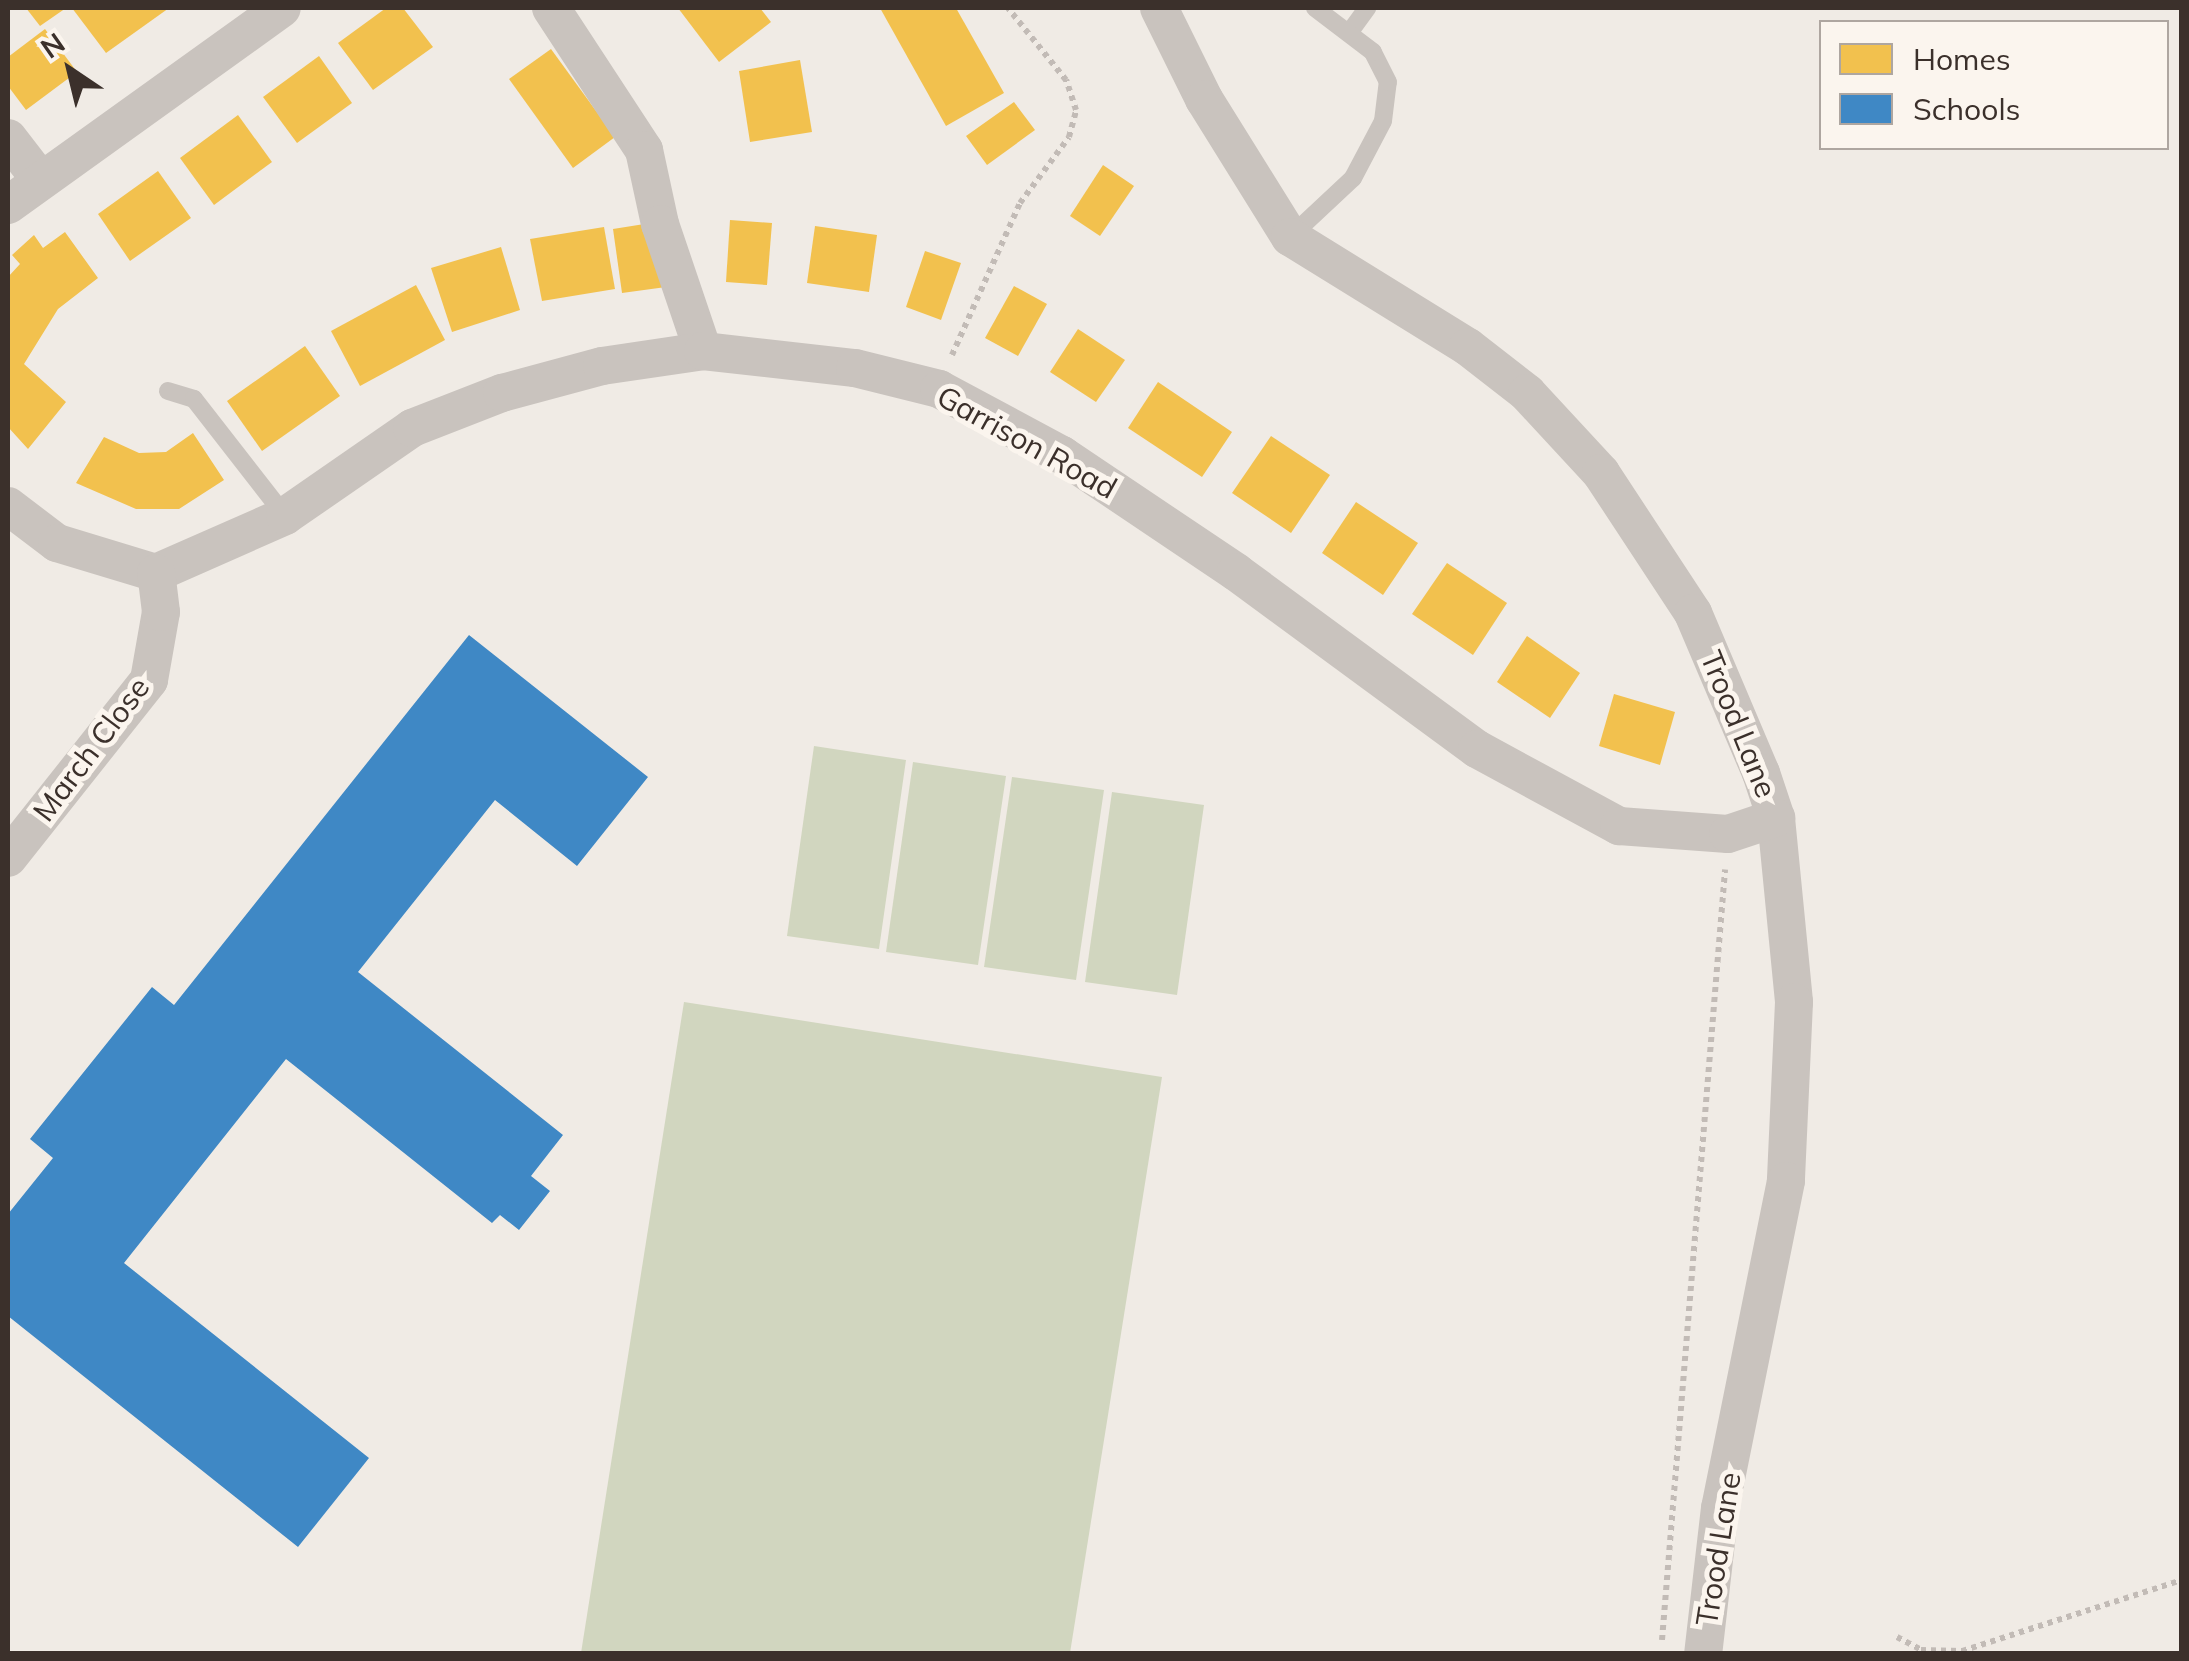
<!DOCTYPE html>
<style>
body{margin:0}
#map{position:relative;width:2189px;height:1661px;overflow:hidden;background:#f0ebe5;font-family:Mulish,sans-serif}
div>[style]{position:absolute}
.green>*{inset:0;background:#d1d6bf}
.homes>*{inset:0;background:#f2c14e}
.schools>*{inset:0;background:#3f88c5}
.path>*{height:6px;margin-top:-3px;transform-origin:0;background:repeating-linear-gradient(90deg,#c2bbb6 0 5px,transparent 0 10px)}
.lane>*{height:18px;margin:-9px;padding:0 9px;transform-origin:9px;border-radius:9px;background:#c9c3be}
.street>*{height:38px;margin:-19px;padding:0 19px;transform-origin:19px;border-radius:19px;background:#c9c3be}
span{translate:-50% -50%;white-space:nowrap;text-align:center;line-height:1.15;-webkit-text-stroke:10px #fbf5ee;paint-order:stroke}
.street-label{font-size:30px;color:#3b302b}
.frame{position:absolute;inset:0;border:10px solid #3b302b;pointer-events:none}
.legend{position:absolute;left:1819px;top:20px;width:350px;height:130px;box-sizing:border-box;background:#fbf5ee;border:2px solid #aea6a0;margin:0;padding:12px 18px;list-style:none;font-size:30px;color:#3b302b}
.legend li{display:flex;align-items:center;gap:20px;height:50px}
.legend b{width:50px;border:2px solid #aea6a0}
.north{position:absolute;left:20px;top:20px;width:100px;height:100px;-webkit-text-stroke:8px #fbf5ee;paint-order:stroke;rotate:325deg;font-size:28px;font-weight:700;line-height:40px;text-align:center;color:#3b302b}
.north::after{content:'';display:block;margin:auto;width:35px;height:45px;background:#3b302b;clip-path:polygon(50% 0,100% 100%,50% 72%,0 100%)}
</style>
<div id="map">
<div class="green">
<div style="clip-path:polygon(814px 746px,906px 760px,879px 949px,787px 936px)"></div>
<div style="clip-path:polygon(913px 762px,1006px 776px,978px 965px,886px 952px)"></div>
<div style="clip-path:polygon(1012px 777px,1104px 790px,1076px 980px,984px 967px)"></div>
<div style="clip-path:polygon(1112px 792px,1204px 805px,1177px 995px,1085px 982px)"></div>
<div style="clip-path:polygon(684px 1002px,1162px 1077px,1070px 1653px,581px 1653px)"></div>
</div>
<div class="homes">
<div style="clip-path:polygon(26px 8px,66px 8px,40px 26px)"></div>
<div style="clip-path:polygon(72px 8px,169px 8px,106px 53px)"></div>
<div style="clip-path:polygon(386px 8px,403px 8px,433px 47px,373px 90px,338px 43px)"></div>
<div style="clip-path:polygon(678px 8px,760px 8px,771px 22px,719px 62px)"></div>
<div style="clip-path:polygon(880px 8px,956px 8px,1004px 93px,946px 126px)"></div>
<div style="clip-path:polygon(45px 29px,77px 72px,26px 110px,8px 86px,8px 57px)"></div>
<div style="clip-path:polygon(551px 49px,615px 137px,573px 168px,509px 79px)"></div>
<div style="clip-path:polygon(319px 56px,352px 103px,297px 143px,263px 97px)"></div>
<div style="clip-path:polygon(800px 60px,812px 132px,750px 142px,739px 71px)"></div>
<div style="clip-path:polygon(1014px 102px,1035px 130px,987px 165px,966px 136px)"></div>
<div style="clip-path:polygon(238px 115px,272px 162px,214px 205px,180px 158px)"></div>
<div style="clip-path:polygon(1103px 165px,1134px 186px,1100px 236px,1070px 216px)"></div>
<div style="clip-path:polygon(158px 171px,191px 218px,130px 261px,98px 214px)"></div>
<div style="clip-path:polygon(730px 220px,772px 223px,767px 285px,726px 282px)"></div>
<div style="clip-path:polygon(657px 222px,666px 287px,622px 293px,613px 229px)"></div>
<div style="clip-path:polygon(815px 226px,877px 235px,869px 292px,807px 283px)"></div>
<div style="clip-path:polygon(604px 227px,615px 289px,542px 301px,530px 239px)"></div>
<div style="clip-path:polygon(65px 232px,98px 278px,58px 309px,24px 364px,66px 402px,28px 449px,8px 427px,8px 277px,20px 264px,12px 255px,34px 235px,43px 248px)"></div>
<div style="clip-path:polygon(501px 247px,520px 310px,452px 332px,431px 268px)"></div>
<div style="clip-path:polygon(925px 251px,961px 263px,941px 320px,906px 307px)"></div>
<div style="clip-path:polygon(416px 285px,445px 340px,360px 386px,331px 331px)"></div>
<div style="clip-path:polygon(1014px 286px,1047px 304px,1018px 356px,985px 338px)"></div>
<div style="clip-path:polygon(1078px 329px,1125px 360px,1096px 402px,1050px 372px)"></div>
<div style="clip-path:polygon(305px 346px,340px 396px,262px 451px,227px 401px)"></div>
<div style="clip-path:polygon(1158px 382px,1232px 432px,1202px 477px,1128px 428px)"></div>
<div style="clip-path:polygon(193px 433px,224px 480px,179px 509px,136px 509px,76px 483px,104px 437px,139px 453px,166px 452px)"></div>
<div style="clip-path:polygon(1271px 436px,1330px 475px,1291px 533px,1232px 493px)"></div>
<div style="clip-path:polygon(1356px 502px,1418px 543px,1383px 595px,1322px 553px)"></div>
<div style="clip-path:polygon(1447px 563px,1507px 603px,1473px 655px,1412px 614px)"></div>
<div style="clip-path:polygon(1527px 636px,1580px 673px,1550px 718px,1497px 682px)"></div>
<div style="clip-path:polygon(1614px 694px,1675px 712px,1660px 765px,1599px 746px)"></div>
</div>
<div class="schools">
<div style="clip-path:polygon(469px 635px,648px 777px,577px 866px,495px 800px,358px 972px,563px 1135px,531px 1176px,550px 1191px,519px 1230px,500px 1215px,492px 1223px,286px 1059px,124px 1263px,369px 1458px,298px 1547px,8px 1316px,8px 1214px,53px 1158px,30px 1139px,152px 987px,174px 1005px)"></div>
</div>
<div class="path">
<div style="left:952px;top:355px;width:167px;rotate:-65.9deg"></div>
<div style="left:1020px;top:203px;width:82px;rotate:-53.4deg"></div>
<div style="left:1069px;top:137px;width:28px;rotate:-75deg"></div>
<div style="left:1076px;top:110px;width:32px;rotate:-108deg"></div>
<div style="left:1066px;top:80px;width:92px;rotate:-128.9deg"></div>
<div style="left:1897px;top:1637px;width:27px;rotate:28deg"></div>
<div style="left:1921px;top:1650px;width:41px;rotate:1.4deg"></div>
<div style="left:1962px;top:1651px;width:231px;rotate:-17.9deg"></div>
<div style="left:1662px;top:1640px;width:773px;rotate:-85.32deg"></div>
</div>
<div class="lane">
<div style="left:1349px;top:33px;width:31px;rotate:-54deg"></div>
<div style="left:1290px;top:237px;width:86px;rotate:-43.1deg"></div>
<div style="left:1353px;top:178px;width:64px;rotate:-62.2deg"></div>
<div style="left:1383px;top:121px;width:39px;rotate:-83deg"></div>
<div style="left:1388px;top:82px;width:34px;rotate:-117deg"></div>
<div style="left:1373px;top:52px;width:73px;rotate:-142.8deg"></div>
<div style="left:168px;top:391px;width:27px;rotate:17deg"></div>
<div style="left:194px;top:399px;width:148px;rotate:52.1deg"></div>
</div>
<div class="street">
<div style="left:551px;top:8px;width:170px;rotate:56.8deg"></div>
<div style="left:644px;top:150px;width:76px;rotate:77.8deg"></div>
<div style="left:660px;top:224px;width:134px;rotate:71.3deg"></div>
<div style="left:1159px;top:8px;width:102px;rotate:63.7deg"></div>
<div style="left:1204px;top:99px;width:163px;rotate:58.1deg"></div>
<div style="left:1290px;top:237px;width:209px;rotate:31.7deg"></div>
<div style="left:1468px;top:347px;width:75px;rotate:37.9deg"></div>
<div style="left:1527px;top:393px;width:109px;rotate:47.2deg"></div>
<div style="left:1601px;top:473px;width:168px;rotate:56.7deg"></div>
<div style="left:1693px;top:613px;width:174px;rotate:67deg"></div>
<div style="left:1761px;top:773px;width:47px;rotate:71.6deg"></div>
<div style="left:1776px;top:818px;width:185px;rotate:84.4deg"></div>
<div style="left:1794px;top:1002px;width:179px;rotate:92.6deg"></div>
<div style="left:1786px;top:1181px;width:334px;rotate:101.4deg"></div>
<div style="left:1720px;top:1508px;width:147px;rotate:96.6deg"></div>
<div style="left:8px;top:138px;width:51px;rotate:52.2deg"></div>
<div style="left:8px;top:205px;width:337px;rotate:-35.7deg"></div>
<div style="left:8px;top:506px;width:61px;rotate:37.1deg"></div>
<div style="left:57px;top:543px;width:103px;rotate:16.9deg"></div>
<div style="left:156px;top:573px;width:141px;rotate:-23.8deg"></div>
<div style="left:285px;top:516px;width:155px;rotate:-34.7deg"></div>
<div style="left:412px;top:428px;width:97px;rotate:-21.3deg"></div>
<div style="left:502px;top:393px;width:104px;rotate:-15.1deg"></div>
<div style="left:602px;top:366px;width:102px;rotate:-8.4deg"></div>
<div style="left:703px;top:351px;width:153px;rotate:6.4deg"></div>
<div style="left:855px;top:368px;width:87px;rotate:14deg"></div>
<div style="left:939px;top:389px;width:140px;rotate:28.2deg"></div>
<div style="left:1062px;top:455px;width:210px;rotate:33.9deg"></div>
<div style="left:1236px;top:572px;width:299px;rotate:36.3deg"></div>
<div style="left:1477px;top:749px;width:162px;rotate:28.5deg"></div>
<div style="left:1619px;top:826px;width:109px;rotate:4.2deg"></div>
<div style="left:1728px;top:834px;width:51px;rotate:-18.4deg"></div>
<div style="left:8px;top:858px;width:227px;rotate:-51.6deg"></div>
<div style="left:149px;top:680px;width:69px;rotate:-80deg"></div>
<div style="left:161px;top:612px;width:39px;rotate:-97deg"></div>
</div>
<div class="street-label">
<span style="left:1027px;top:442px;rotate:29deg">Garrison Road</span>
<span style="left:1739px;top:724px;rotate:68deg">Trood Lane</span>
<span style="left:91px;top:749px;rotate:-53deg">March Close</span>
<span style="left:1718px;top:1549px;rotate:-81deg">Trood Lane</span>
</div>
<div class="frame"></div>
<ul class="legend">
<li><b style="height:28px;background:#f2c14e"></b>Homes</li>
<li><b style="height:28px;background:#3f88c5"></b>Schools</li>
</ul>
<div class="north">N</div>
</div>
